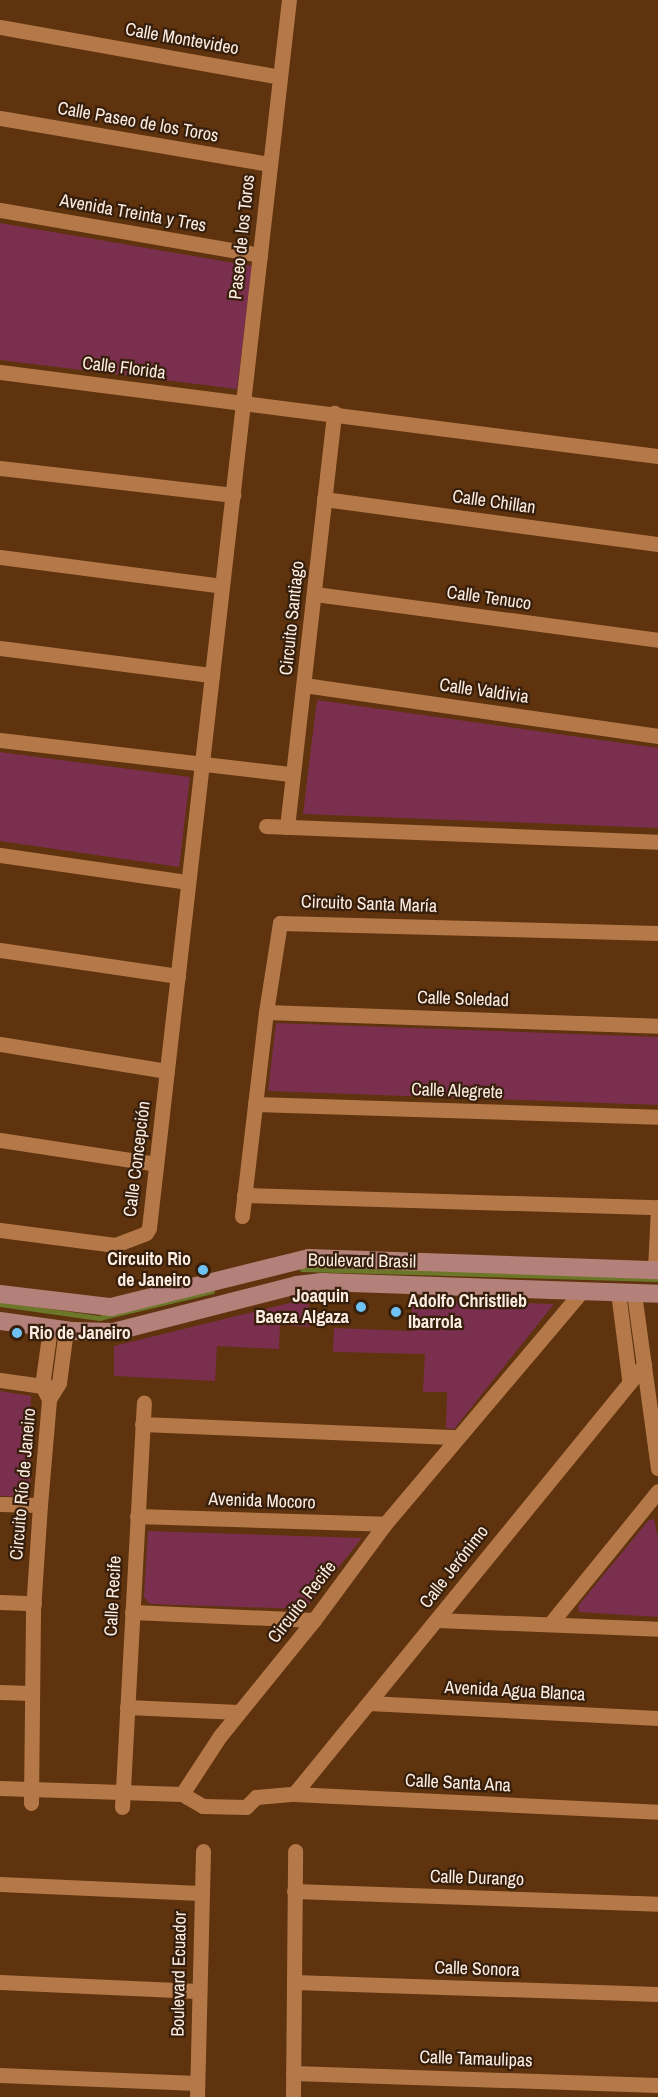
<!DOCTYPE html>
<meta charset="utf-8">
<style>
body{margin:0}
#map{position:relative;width:658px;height:2097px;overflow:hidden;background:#5e330d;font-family:"Archivo Narrow",sans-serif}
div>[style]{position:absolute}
.green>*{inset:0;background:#7b2f4f}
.stream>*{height:4.5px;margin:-2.25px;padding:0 2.25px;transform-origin:2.25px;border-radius:2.25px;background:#6c7729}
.street>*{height:15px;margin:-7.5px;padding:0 7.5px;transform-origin:7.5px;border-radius:7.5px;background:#b57849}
.secondary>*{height:18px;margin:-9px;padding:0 9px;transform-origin:9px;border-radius:9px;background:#b3807a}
.dots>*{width:16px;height:16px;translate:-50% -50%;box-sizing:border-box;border:3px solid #381f0b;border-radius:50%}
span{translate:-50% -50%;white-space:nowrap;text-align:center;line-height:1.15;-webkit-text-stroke:4.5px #381f0b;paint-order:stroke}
.street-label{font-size:18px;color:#fbede3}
.poi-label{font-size:18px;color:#fbede3;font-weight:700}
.right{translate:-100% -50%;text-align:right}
.left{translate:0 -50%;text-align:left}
</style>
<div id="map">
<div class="green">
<div style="clip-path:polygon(0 223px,252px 266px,237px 389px,0 360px)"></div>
<div style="clip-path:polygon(317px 700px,658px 748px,658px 828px,303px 814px)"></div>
<div style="clip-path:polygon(0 752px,190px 777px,179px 867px,0 841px)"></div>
<div style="clip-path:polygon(276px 1023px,658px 1037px,658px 1105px,268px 1091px)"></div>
<div style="clip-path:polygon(306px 1299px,310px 1308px,310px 1327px,280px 1325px,279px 1349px,217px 1346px,215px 1381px,114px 1376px,114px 1346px)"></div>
<div style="clip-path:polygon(412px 1299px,554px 1304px,454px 1429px,446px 1428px,447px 1392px,423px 1392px,425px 1354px,333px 1352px,334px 1328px,411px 1331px)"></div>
<div style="clip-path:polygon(0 1391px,31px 1396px,30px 1497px,0 1496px)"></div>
<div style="clip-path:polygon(654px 1519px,658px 1538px,658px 1617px,579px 1612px,578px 1606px,649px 1520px)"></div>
<div style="clip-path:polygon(148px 1531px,362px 1538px,305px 1609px,150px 1604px,144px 1597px)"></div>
</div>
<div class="stream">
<div style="left:302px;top:1269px;width:356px;rotate:1.6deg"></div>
<div style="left:0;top:1304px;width:100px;rotate:8deg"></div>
<div style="left:99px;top:1318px;width:116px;rotate:-13.4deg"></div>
</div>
<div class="street">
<div style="left:0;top:27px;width:284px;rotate:10.1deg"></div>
<div style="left:0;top:118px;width:274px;rotate:9.7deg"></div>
<div style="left:0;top:210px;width:264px;rotate:9.8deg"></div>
<div style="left:0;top:372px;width:663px;rotate:7.28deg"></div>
<div style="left:0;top:468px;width:235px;rotate:6.6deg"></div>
<div style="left:324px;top:499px;width:337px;rotate:7.7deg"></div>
<div style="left:0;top:557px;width:224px;rotate:7.4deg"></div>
<div style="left:315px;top:594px;width:346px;rotate:7.6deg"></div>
<div style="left:0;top:648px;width:214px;rotate:7.3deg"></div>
<div style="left:304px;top:685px;width:358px;rotate:8.2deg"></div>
<div style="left:0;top:740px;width:292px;rotate:6.7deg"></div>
<div style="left:266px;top:826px;width:392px;rotate:2.3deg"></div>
<div style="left:287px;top:827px;width:417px;rotate:-83.5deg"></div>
<div style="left:0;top:855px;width:190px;rotate:8.2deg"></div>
<div style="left:0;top:950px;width:180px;rotate:8.3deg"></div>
<div style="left:266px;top:1012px;width:392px;rotate:2deg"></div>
<div style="left:0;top:1044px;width:169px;rotate:9.2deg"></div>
<div style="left:255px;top:1104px;width:403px;rotate:1.8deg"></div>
<div style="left:0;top:1140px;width:158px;rotate:8.7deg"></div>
<div style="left:244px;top:1195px;width:414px;rotate:1.7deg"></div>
<div style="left:242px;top:1216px;width:205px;rotate:-83.3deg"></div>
<div style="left:266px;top:1012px;width:90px;rotate:-81.1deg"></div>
<div style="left:280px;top:923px;width:378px;rotate:1.5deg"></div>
<div style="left:0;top:1230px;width:116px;rotate:7.4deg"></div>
<div style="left:115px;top:1245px;width:33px;rotate:-21deg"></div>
<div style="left:146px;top:1233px;width:6px;rotate:-59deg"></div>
<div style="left:149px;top:1228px;width:1236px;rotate:-83.5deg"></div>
<div style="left:655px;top:1269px;width:62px;rotate:-87.2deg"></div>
<div style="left:618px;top:1292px;width:87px;rotate:82.7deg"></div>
<div style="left:634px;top:1293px;width:177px;rotate:82.2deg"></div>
<div style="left:0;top:1380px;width:50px;rotate:8deg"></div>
<div style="left:49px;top:1399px;width:15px;rotate:-118deg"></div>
<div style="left:42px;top:1386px;width:59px;rotate:-82.1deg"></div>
<div style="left:142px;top:1424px;width:315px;rotate:2.4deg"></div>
<div style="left:0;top:1504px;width:40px;rotate:1.4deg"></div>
<div style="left:137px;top:1516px;width:248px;rotate:1.8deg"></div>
<div style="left:0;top:1602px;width:34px;rotate:2deg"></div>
<div style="left:132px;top:1612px;width:182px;rotate:2.5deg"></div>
<div style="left:437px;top:1620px;width:221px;rotate:2.3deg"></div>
<div style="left:550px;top:1624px;width:171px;rotate:-50.9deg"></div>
<div style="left:0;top:1692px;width:31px;rotate:2deg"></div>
<div style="left:369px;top:1703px;width:289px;rotate:3deg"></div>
<div style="left:127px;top:1707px;width:112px;rotate:2.6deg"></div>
<div style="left:0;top:1788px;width:182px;rotate:1.9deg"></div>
<div style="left:182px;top:1794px;width:24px;rotate:30deg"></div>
<div style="left:203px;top:1806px;width:43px;rotate:1.3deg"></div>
<div style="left:246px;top:1807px;width:14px;rotate:-45deg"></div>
<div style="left:256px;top:1797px;width:38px;rotate:-5deg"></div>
<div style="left:294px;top:1794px;width:364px;rotate:2.8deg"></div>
<div style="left:182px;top:1794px;width:69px;rotate:-56.8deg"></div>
<div style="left:220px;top:1736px;width:149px;rotate:-51deg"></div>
<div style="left:314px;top:1620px;width:119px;rotate:-53.5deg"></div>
<div style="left:385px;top:1524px;width:305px;rotate:-49.8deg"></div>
<div style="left:294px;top:1794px;width:554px;rotate:-50.79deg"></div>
<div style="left:31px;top:1803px;width:193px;rotate:-89.4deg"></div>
<div style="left:33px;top:1610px;width:105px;rotate:-86.2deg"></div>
<div style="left:40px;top:1505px;width:106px;rotate:-85.1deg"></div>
<div style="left:49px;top:1399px;width:19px;rotate:-58deg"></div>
<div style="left:59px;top:1383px;width:53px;rotate:-82.5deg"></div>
<div style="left:122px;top:1807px;width:405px;rotate:-86.9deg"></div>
<div style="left:0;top:1884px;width:200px;rotate:2.6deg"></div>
<div style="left:294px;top:1891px;width:364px;rotate:2deg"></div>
<div style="left:0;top:1982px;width:198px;rotate:2.6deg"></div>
<div style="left:294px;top:1982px;width:364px;rotate:1.9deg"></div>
<div style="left:293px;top:2073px;width:365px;rotate:1.9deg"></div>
<div style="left:0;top:2075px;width:197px;rotate:2.3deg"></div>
<div style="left:197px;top:2097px;width:246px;rotate:-88.6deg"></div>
<div style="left:293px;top:2097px;width:246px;rotate:-89.5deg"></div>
</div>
<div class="secondary">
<div style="left:0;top:1294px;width:112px;rotate:6.7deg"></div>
<div style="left:111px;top:1307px;width:204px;rotate:-13.9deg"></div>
<div style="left:309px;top:1258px;width:349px;rotate:2deg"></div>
<div style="left:0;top:1321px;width:74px;rotate:7.8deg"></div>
<div style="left:73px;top:1331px;width:40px;rotate:1.4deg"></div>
<div style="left:113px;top:1332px;width:190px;rotate:-14.3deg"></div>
<div style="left:297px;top:1285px;width:25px;rotate:-7deg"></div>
<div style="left:322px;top:1282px;width:336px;rotate:2deg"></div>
</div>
<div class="dots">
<div style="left:203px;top:1270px;background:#6fc2f4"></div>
<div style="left:361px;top:1307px;background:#6fc2f4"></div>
<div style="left:396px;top:1312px;background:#6fc2f4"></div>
<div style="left:17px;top:1333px;background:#6fc2f4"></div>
</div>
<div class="street-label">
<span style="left:182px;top:39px;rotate:10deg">Calle Montevideo</span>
<span style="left:138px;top:122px;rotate:10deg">Calle Paseo de los Toros</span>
<span style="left:133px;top:213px;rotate:10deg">Avenida Treinta y Tres</span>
<span style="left:242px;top:237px;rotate:-84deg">Paseo de los Toros</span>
<span style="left:124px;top:368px;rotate:7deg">Calle Florida</span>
<span style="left:494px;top:502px;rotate:8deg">Calle Chillan</span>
<span style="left:489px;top:598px;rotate:8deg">Calle Tenuco</span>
<span style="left:292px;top:618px;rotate:-84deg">Circuito Santiago</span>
<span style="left:484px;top:691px;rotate:8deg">Calle Valdivia</span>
<span style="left:369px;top:904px;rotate:2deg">Circuito Santa María</span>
<span style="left:463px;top:999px;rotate:2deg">Calle Soledad</span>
<span style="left:457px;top:1091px;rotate:2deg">Calle Alegrete</span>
<span style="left:137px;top:1159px;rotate:-83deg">Calle Concepción</span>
<span style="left:362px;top:1261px;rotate:1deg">Boulevard Brasil</span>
<span style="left:23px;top:1484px;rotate:-85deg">Circuito Río de Janeiro</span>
<span style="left:262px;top:1501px;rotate:2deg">Avenida Mocoro</span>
<span style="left:454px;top:1567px;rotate:-52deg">Calle Jerónimo</span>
<span style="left:113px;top:1596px;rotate:-87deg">Calle Recife</span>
<span style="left:302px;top:1602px;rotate:-52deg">Circuito Recife</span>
<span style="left:515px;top:1691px;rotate:3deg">Avenida Agua Blanca</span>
<span style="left:458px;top:1783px;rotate:3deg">Calle Santa Ana</span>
<span style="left:477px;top:1878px;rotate:2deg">Calle Durango</span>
<span style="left:477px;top:1969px;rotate:2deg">Calle Sonora</span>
<span style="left:179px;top:1974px;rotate:-89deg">Boulevard Ecuador</span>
<span style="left:476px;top:2059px;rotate:2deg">Calle Tamaulipas</span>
</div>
<div class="poi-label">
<span class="right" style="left:191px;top:1270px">Circuito Rio<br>de Janeiro</span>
<span class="right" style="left:349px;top:1307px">Joaquin<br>Baeza Algaza</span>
<span class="left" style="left:408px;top:1312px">Adolfo Christlieb<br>Ibarrola</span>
<span class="left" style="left:29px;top:1333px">Rio de Janeiro</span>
</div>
</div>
